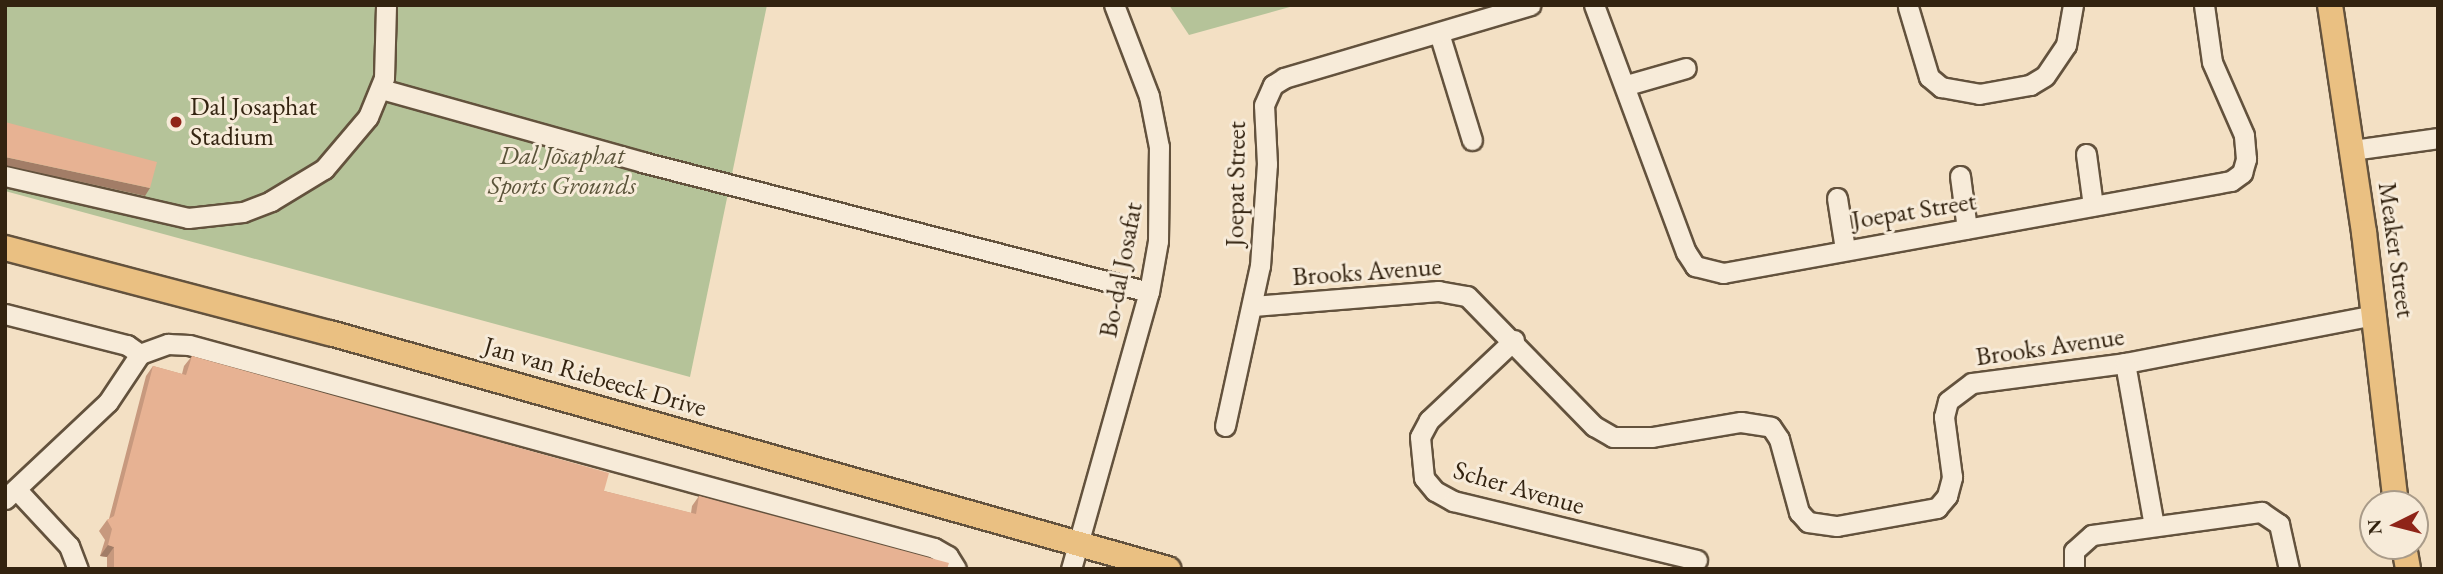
<!DOCTYPE html>
<style>
body{margin:0}
#map{position:relative;width:2443px;height:574px;overflow:hidden;background:#f3e0c4;font-family:"EB Garamond",serif}
div>[style]{position:absolute}
.green>*{inset:0;background:#b5c399}
.roads{filter:drop-shadow(2px 0 #63523d) drop-shadow(-2px 0 #63523d) drop-shadow(0 2px #63523d) drop-shadow(0 -2px #63523d)}
.minor>*{height:19px;margin:-9.5px;padding:0 9.5px;transform-origin:9.5px;border-radius:9.5px;background:#f7ebd9}
.major>*{height:24px;margin:-12px;padding:0 12px;transform-origin:12px;border-radius:12px;background:#eac082}
.wall>*{inset:0;background:#c7997e}
.shaded-wall>*{inset:0;background:#a27d67}
.building>*{inset:0;background:#e7b293}
.dots>*{width:19px;height:19px;translate:-50% -50%;box-sizing:border-box;border:4px solid #f7ebd9;border-radius:50%}
span{translate:-50% -50%;white-space:nowrap;text-align:center;line-height:1.15;-webkit-text-stroke:6px #f7ebd9;paint-order:stroke}
.poi-label{font-size:26px;color:#332310}
.left{translate:0 -50%;text-align:left}
.park-label{font-size:26px;color:#5a5339;font-style:italic}
.street-label{font-size:26px;color:#332310}
.frame{position:absolute;inset:0;border:7px solid #332310;pointer-events:none}
.north{position:absolute;left:2359px;top:490px;width:70px;height:70px;box-sizing:border-box;background:#f7ebd9;border:2px solid #a99b89;border-radius:50%;rotate:264deg;font-size:19px;font-weight:700;line-height:28px;text-align:center;color:#332310}
.north::after{content:'';display:block;margin:auto;width:24px;height:32px;background:#8f2418;clip-path:polygon(50% 0,100% 100%,50% 72%,0 100%)}
</style>
<div id="map">
<div class="green">
<div style="clip-path:polygon(5px 5px,767px 5px,690px 377px,5px 191px)"></div>
<div style="clip-path:polygon(1169px 5px,1297px 5px,1189px 35px)"></div>
</div>
<div class="roads">
<div class="minor">
<div style="left:1594px;top:5px;width:264px;rotate:69.6deg"></div>
<div style="left:1686px;top:252px;width:17px;rotate:57deg"></div>
<div style="left:1695px;top:266px;width:29px;rotate:14deg"></div>
<div style="left:1723px;top:273px;width:516px;rotate:-10.27deg"></div>
<div style="left:2231px;top:181px;width:14px;rotate:-36deg"></div>
<div style="left:2242px;top:173px;width:15px;rotate:-74deg"></div>
<div style="left:2246px;top:159px;width:24px;rotate:-95deg"></div>
<div style="left:2244px;top:135px;width:80px;rotate:-113.7deg"></div>
<div style="left:2212px;top:62px;width:58px;rotate:-98deg"></div>
<div style="left:1908px;top:7px;width:73px;rotate:73.3deg"></div>
<div style="left:1929px;top:77px;width:16px;rotate:40deg"></div>
<div style="left:1941px;top:87px;width:39px;rotate:10deg"></div>
<div style="left:1979px;top:94px;width:52px;rotate:-10deg"></div>
<div style="left:2030px;top:85px;width:17px;rotate:-31deg"></div>
<div style="left:2045px;top:76px;width:37px;rotate:-56deg"></div>
<div style="left:2066px;top:45px;width:41px;rotate:-80.1deg"></div>
<div style="left:1439px;top:33px;width:112px;rotate:72.9deg"></div>
<div style="left:1627px;top:85px;width:61px;rotate:-16.1deg"></div>
<div style="left:381px;top:89px;width:271px;rotate:15.6deg"></div>
<div style="left:642px;top:162px;width:523px;rotate:14.38deg"></div>
<div style="left:2352px;top:150px;width:87px;rotate:-7.9deg"></div>
<div style="left:2086px;top:154px;width:52px;rotate:82.3deg"></div>
<div style="left:5px;top:176px;width:188px;rotate:12.9deg"></div>
<div style="left:188px;top:218px;width:55px;rotate:-6.2deg"></div>
<div style="left:243px;top:212px;width:30px;rotate:-21deg"></div>
<div style="left:271px;top:201px;width:62px;rotate:-31.1deg"></div>
<div style="left:324px;top:169px;width:68px;rotate:-49.8deg"></div>
<div style="left:368px;top:117px;width:42px;rotate:-67.7deg"></div>
<div style="left:384px;top:78px;width:73px;rotate:-88.4deg"></div>
<div style="left:1960px;top:176px;width:53px;rotate:82.5deg"></div>
<div style="left:1837px;top:198px;width:52px;rotate:81.1deg"></div>
<div style="left:1253px;top:306px;width:186px;rotate:-4.6deg"></div>
<div style="left:1438px;top:291px;width:29px;rotate:10deg"></div>
<div style="left:1467px;top:296px;width:182px;rotate:45.7deg"></div>
<div style="left:1594px;top:426px;width:22px;rotate:30deg"></div>
<div style="left:1613px;top:437px;width:39px"></div>
<div style="left:1652px;top:437px;width:90px;rotate:-9.6deg"></div>
<div style="left:1741px;top:422px;width:30px;rotate:9deg"></div>
<div style="left:1771px;top:427px;width:14px;rotate:56deg"></div>
<div style="left:1779px;top:439px;width:76px;rotate:74.7deg"></div>
<div style="left:1799px;top:512px;width:13px;rotate:48deg"></div>
<div style="left:1808px;top:522px;width:29px;rotate:8deg"></div>
<div style="left:1837px;top:526px;width:102px;rotate:-10.2deg"></div>
<div style="left:1937px;top:508px;width:16px;rotate:-50deg"></div>
<div style="left:1947px;top:496px;width:20px;rotate:-75deg"></div>
<div style="left:1952px;top:477px;width:61px;rotate:-97.6deg"></div>
<div style="left:1944px;top:417px;width:16px;rotate:-76deg"></div>
<div style="left:1948px;top:401px;width:30px;rotate:-37deg"></div>
<div style="left:1972px;top:383px;width:154px;rotate:-7.4deg"></div>
<div style="left:2125px;top:363px;width:255px;rotate:-10.9deg"></div>
<div style="left:5px;top:314px;width:126px;rotate:14.3deg"></div>
<div style="left:127px;top:345px;width:16px;rotate:35deg"></div>
<div style="left:1514px;top:340px;width:117px;rotate:136.7deg"></div>
<div style="left:1429px;top:420px;width:19px;rotate:118deg"></div>
<div style="left:1420px;top:437px;width:41px;rotate:84.4deg"></div>
<div style="left:1424px;top:478px;width:17px;rotate:50deg"></div>
<div style="left:1435px;top:491px;width:21px;rotate:29deg"></div>
<div style="left:1453px;top:501px;width:251px;rotate:13.6deg"></div>
<div style="left:2125px;top:363px;width:165px;rotate:79.9deg"></div>
<div style="left:1225px;top:426px;width:164px;rotate:-77.7deg"></div>
<div style="left:1260px;top:266px;width:102px;rotate:-86.1deg"></div>
<div style="left:1267px;top:164px;width:59px;rotate:-92.9deg"></div>
<div style="left:1264px;top:105px;width:22px;rotate:-66deg"></div>
<div style="left:1273px;top:85px;width:13px;rotate:-32deg"></div>
<div style="left:1284px;top:78px;width:257px;rotate:-16.5deg"></div>
<div style="left:16px;top:489px;width:78px;rotate:47.1deg"></div>
<div style="left:69px;top:546px;width:25px;rotate:69deg"></div>
<div style="left:5px;top:499px;width:141px;rotate:-43.3deg"></div>
<div style="left:108px;top:402px;width:58px;rotate:-56.3deg"></div>
<div style="left:140px;top:354px;width:30px;rotate:-20deg"></div>
<div style="left:168px;top:344px;width:21px;rotate:3deg"></div>
<div style="left:189px;top:345px;width:772px;rotate:15.24deg"></div>
<div style="left:934px;top:548px;width:16px;rotate:30deg"></div>
<div style="left:948px;top:556px;width:15px;rotate:58deg"></div>
<div style="left:1071px;top:569px;width:288px;rotate:-74.3deg"></div>
<div style="left:1149px;top:292px;width:52px;rotate:-80deg"></div>
<div style="left:1158px;top:241px;width:94px;rotate:-89.4deg"></div>
<div style="left:1159px;top:147px;width:52px;rotate:-101.1deg"></div>
<div style="left:1149px;top:96px;width:97px;rotate:-111deg"></div>
<div style="left:2074px;top:569px;width:18px;rotate:-90deg"></div>
<div style="left:2074px;top:551px;width:24px;rotate:-42deg"></div>
<div style="left:2092px;top:535px;width:171px;rotate:-7.8deg"></div>
<div style="left:2261px;top:512px;width:22px;rotate:34deg"></div>
<div style="left:2279px;top:524px;width:46px;rotate:77.5deg"></div>
</div>
<div class="major">
<div style="left:2330px;top:5px;width:230px;rotate:81.5deg"></div>
<div style="left:2364px;top:232px;width:274px;rotate:83.3deg"></div>
<div style="left:5px;top:248px;width:336px;rotate:14.7deg"></div>
<div style="left:330px;top:333px;width:871px;rotate:15.73deg"></div>
<div style="left:2404px;top:546px;width:23px;rotate:80deg"></div>
</div>
</div>
<div class="wall">
<div style="clip-path:polygon(192px 356px,604px 491px,691px 513px,692px 506px,699px 496px,947px 569px,107px 569px,107px 557px,100px 556px,105px 540px,99px 531px,107px 520px,109px 519px,146px 376px,153px 366px,182px 374px,184px 366px)"></div>
</div>
<div class="shaded-wall">
<div style="clip-path:polygon(5px 157px,150px 188px,145px 196px,5px 165px)"></div>
<div style="clip-path:polygon(108px 545px,114px 547px,107px 557px,100px 556px)"></div>
</div>
<div class="building">
<div style="clip-path:polygon(5px 122px,157px 162px,150px 188px,5px 157px)"></div>
<div style="clip-path:polygon(192px 356px,609px 473px,604px 491px,696px 514px,699px 496px,949px 563px,947px 569px,114px 569px,114px 547px,108px 545px,112px 529px,107px 520px,114px 516px,153px 366px,186px 375px)"></div>
</div>
<div class="dots">
<div style="left:176px;top:122px;background:#8f2418"></div>
</div>
<div class="poi-label">
<span class="left" style="left:190px;top:122px">Dal Josaphat<br>Stadium</span>
</div>
<div class="park-label">
<span style="left:562px;top:171px">Dal Josaphat<br>Sports Grounds</span>
</div>
<div class="street-label">
<span style="left:1236px;top:184px;rotate:-89deg">Joepat Street</span>
<span style="left:1914px;top:211px;rotate:-9deg">Joepat Street</span>
<span style="left:2396px;top:250px;rotate:82deg">Meaker Street</span>
<span style="left:1121px;top:270px;rotate:-79deg">Bo-dal Josafat</span>
<span style="left:1367px;top:272px;rotate:-4deg">Brooks Avenue</span>
<span style="left:2050px;top:347px;rotate:-8deg">Brooks Avenue</span>
<span style="left:595px;top:377px;rotate:16deg">Jan van Riebeeck Drive</span>
<span style="left:1519px;top:488px;rotate:16deg">Scher Avenue</span>
</div>
<div class="frame"></div>
<div class="north">N</div>
</div>
